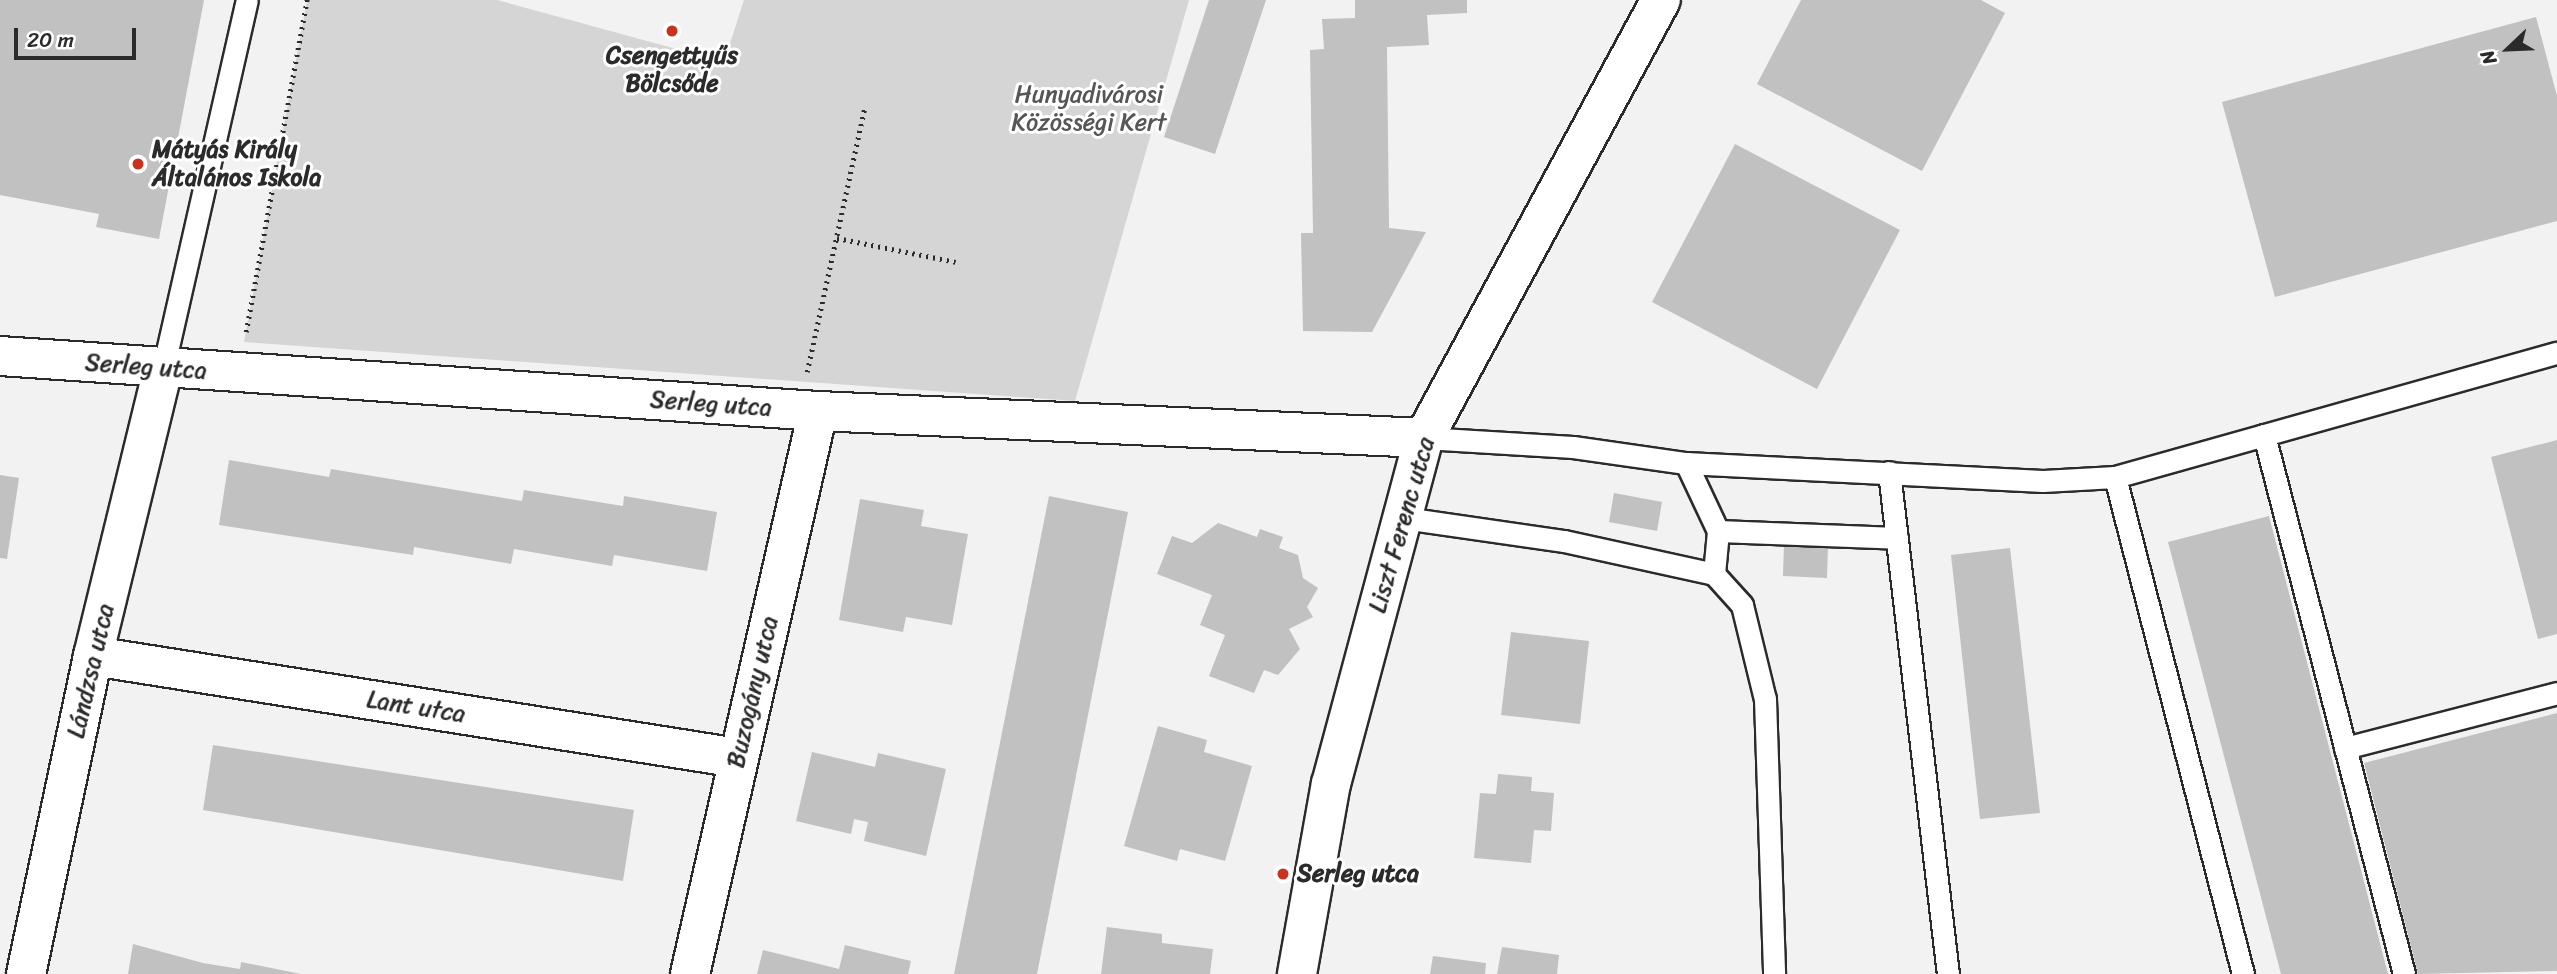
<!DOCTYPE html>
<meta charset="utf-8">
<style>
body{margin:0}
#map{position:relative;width:2557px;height:974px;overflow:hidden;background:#f2f2f2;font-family:Sriracha,sans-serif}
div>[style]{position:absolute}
.green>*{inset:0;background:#d5d5d5}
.building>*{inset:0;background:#c1c1c1}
.path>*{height:4.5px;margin-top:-2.25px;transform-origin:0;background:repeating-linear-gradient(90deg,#2b2b2b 0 2px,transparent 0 7px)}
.roads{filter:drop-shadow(2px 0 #2b2b2b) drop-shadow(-2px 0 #2b2b2b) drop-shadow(0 2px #2b2b2b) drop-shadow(0 -2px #2b2b2b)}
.service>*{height:21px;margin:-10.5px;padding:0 10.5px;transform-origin:10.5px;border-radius:10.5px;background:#fff}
.minor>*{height:38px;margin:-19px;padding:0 19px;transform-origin:19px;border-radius:19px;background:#fff}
.tertiary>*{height:38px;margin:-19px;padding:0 19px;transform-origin:19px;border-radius:19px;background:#fff}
.dots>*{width:19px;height:19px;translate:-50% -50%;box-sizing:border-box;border:4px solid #fff;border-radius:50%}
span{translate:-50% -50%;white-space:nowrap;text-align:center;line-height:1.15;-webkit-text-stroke:6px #fff;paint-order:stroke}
.poi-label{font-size:24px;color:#2b2b2b;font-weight:700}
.left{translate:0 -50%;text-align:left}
.park-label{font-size:24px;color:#565656}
.street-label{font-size:24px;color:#2b2b2b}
.north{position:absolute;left:2473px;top:14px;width:70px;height:70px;-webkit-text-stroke:5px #fff;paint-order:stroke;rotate:247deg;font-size:19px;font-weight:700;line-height:28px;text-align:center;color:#2b2b2b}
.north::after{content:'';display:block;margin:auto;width:24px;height:32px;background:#2b2b2b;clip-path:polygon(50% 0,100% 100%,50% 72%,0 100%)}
.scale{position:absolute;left:14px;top:28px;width:122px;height:32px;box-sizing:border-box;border:4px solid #2b2b2b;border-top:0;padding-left:9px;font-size:21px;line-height:24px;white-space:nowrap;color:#2b2b2b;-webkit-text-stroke:5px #fff;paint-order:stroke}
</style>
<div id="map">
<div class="green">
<div style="clip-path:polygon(307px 0,497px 0,724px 62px,744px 0,1189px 0,1075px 401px,244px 342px)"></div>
</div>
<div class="building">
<div style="clip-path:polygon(0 0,204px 0,159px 239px,96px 227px,99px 214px,0 195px)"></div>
<div style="clip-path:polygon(1209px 0,1266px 0,1215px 154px,1164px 137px)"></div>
<div style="clip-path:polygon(1355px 0,1467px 0,1467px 13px,1427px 15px,1429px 45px,1387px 47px,1389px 228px,1426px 232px,1372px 332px,1303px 331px,1301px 233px,1313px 233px,1310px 50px,1324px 49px,1322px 19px,1355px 18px)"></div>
<div style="clip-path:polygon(1801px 0,1981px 0,2005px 13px,1922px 171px,1757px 84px)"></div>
<div style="clip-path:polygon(2536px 17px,2557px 96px,2557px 221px,2275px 297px,2222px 102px)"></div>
<div style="clip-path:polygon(1735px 144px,1900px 230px,1817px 389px,1652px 302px)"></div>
<div style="clip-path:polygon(2557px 440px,2557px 634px,2538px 639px,2491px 457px)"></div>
<div style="clip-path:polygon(229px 460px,329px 477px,331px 469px,522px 501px,524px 490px,623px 506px,624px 496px,717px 512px,707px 571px,614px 555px,612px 566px,514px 549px,511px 564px,414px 547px,413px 555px,219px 525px)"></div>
<div style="clip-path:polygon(0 475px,19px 478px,7px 559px,0 558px)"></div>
<div style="clip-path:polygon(1614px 493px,1662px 502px,1657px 531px,1609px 522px)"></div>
<div style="clip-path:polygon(1049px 496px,1128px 512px,1037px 974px,954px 974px)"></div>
<div style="clip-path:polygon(860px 499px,924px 510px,921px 526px,968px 534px,952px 625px,906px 617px,903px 632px,839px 620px)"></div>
<div style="clip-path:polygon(2269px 516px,2388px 974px,2281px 974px,2168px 542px)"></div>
<div style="clip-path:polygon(1218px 523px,1257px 537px,1260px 529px,1283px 537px,1279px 548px,1298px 555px,1303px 578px,1318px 588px,1307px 607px,1313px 617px,1289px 629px,1300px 649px,1278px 675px,1264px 670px,1254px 693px,1209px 676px,1225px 635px,1200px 625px,1212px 595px,1157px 574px,1172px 536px,1192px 543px)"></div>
<div style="clip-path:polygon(1784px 543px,1828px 545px,1827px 578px,1783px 576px)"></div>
<div style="clip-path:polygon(2010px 548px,2040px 813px,1980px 819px,1951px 555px)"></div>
<div style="clip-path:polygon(1511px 632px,1589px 641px,1580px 724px,1501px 715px)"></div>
<div style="clip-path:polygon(2557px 713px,2557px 971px,2418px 974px,2364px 763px)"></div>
<div style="clip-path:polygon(1158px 726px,1207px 740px,1204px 752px,1252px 766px,1225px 861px,1180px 849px,1177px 861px,1124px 846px)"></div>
<div style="clip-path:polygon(213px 745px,634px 810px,623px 881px,203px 810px)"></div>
<div style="clip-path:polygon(812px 752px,875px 767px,878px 753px,946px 769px,926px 856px,864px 841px,868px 822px,854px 819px,851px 834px,796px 821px)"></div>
<div style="clip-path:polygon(1498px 774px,1532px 777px,1531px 791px,1554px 793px,1551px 831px,1534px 830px,1531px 863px,1474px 858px,1480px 793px,1496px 794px)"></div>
<div style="clip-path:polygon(1107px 927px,1162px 934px,1162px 943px,1213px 949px,1210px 974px,1101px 974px)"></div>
<div style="clip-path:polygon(133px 944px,203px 963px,240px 969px,241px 962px,301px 974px,128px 974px)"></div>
<div style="clip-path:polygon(845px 945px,911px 961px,908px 974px,757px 974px,763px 950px,839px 969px)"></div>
<div style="clip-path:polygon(1502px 947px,1559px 955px,1557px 974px,1497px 974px)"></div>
<div style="clip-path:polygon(1433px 956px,1486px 963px,1485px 974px,1430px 974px)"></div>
</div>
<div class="path">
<div style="left:837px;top:238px;width:121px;rotate:11.4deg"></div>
<div style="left:246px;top:332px;width:338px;rotate:-79.6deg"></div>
<div style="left:807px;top:372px;width:272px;rotate:-77.7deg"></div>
</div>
<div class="roads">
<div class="service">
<div style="left:163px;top:369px;width:378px;rotate:-77.2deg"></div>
<div style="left:2264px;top:435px;width:557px;rotate:75.44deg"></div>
<div style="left:1424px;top:438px;width:149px;rotate:3.5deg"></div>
<div style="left:1573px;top:447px;width:114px;rotate:8.1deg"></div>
<div style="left:1686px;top:463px;width:357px;rotate:2.9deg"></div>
<div style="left:2043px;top:481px;width:72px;rotate:-3.2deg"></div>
<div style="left:2115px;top:477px;width:459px;rotate:-15.7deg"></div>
<div style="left:1686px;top:463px;width:75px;rotate:64.8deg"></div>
<div style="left:1718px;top:531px;width:43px;rotate:95.3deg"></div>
<div style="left:1714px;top:574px;width:42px;rotate:47.9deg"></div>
<div style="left:1742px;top:605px;width:97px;rotate:76.3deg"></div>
<div style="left:1765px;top:699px;width:275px;rotate:88.1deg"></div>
<div style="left:1889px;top:472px;width:505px;rotate:83.3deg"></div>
<div style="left:2115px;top:477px;width:513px;rotate:75.56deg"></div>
<div style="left:1404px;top:518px;width:162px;rotate:8.2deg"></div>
<div style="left:1564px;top:541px;width:154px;rotate:12.4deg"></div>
<div style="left:1718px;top:531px;width:179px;rotate:2.2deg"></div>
<div style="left:2345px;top:748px;width:219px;rotate:-14.5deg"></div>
</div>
<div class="minor">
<div style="left:0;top:356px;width:820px;rotate:3.85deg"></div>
<div style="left:818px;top:411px;width:607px;rotate:2.55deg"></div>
<div style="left:93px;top:656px;width:653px;rotate:8.99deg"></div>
<div style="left:26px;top:974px;width:325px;rotate:-78.1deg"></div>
<div style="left:93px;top:656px;width:295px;rotate:-76.3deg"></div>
<div style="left:690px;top:974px;width:577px;rotate:-77.19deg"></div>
</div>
<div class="tertiary">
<div style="left:1297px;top:974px;width:193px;rotate:-79.9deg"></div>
<div style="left:1331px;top:784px;width:358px;rotate:-75deg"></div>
<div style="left:1424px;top:438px;width:498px;rotate:-61.6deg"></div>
</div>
</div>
<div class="dots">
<div style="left:672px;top:31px;background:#c8321e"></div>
<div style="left:138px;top:164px;background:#c8321e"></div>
<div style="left:1283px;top:874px;background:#c8321e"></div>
</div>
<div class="poi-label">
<span style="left:672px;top:70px">Csengettyűs<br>Bölcsőde</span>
<span class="left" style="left:152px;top:164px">Mátyás Király<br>Általános Iskola</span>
<span class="left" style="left:1297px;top:874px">Serleg utca</span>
</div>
<div class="park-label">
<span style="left:1089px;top:109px">Hunyadivárosi<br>Közösségi Kert</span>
</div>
<div class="street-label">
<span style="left:146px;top:367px;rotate:4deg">Serleg utca</span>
<span style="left:711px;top:404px;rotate:4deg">Serleg utca</span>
<span style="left:1402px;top:525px;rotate:-74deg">Liszt Ferenc utca</span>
<span style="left:91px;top:671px;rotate:-77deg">Lándzsa utca</span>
<span style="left:753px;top:692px;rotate:-77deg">Buzogány utca</span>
<span style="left:416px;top:707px;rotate:9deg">Lant utca</span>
</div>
<div class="north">N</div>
<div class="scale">20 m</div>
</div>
